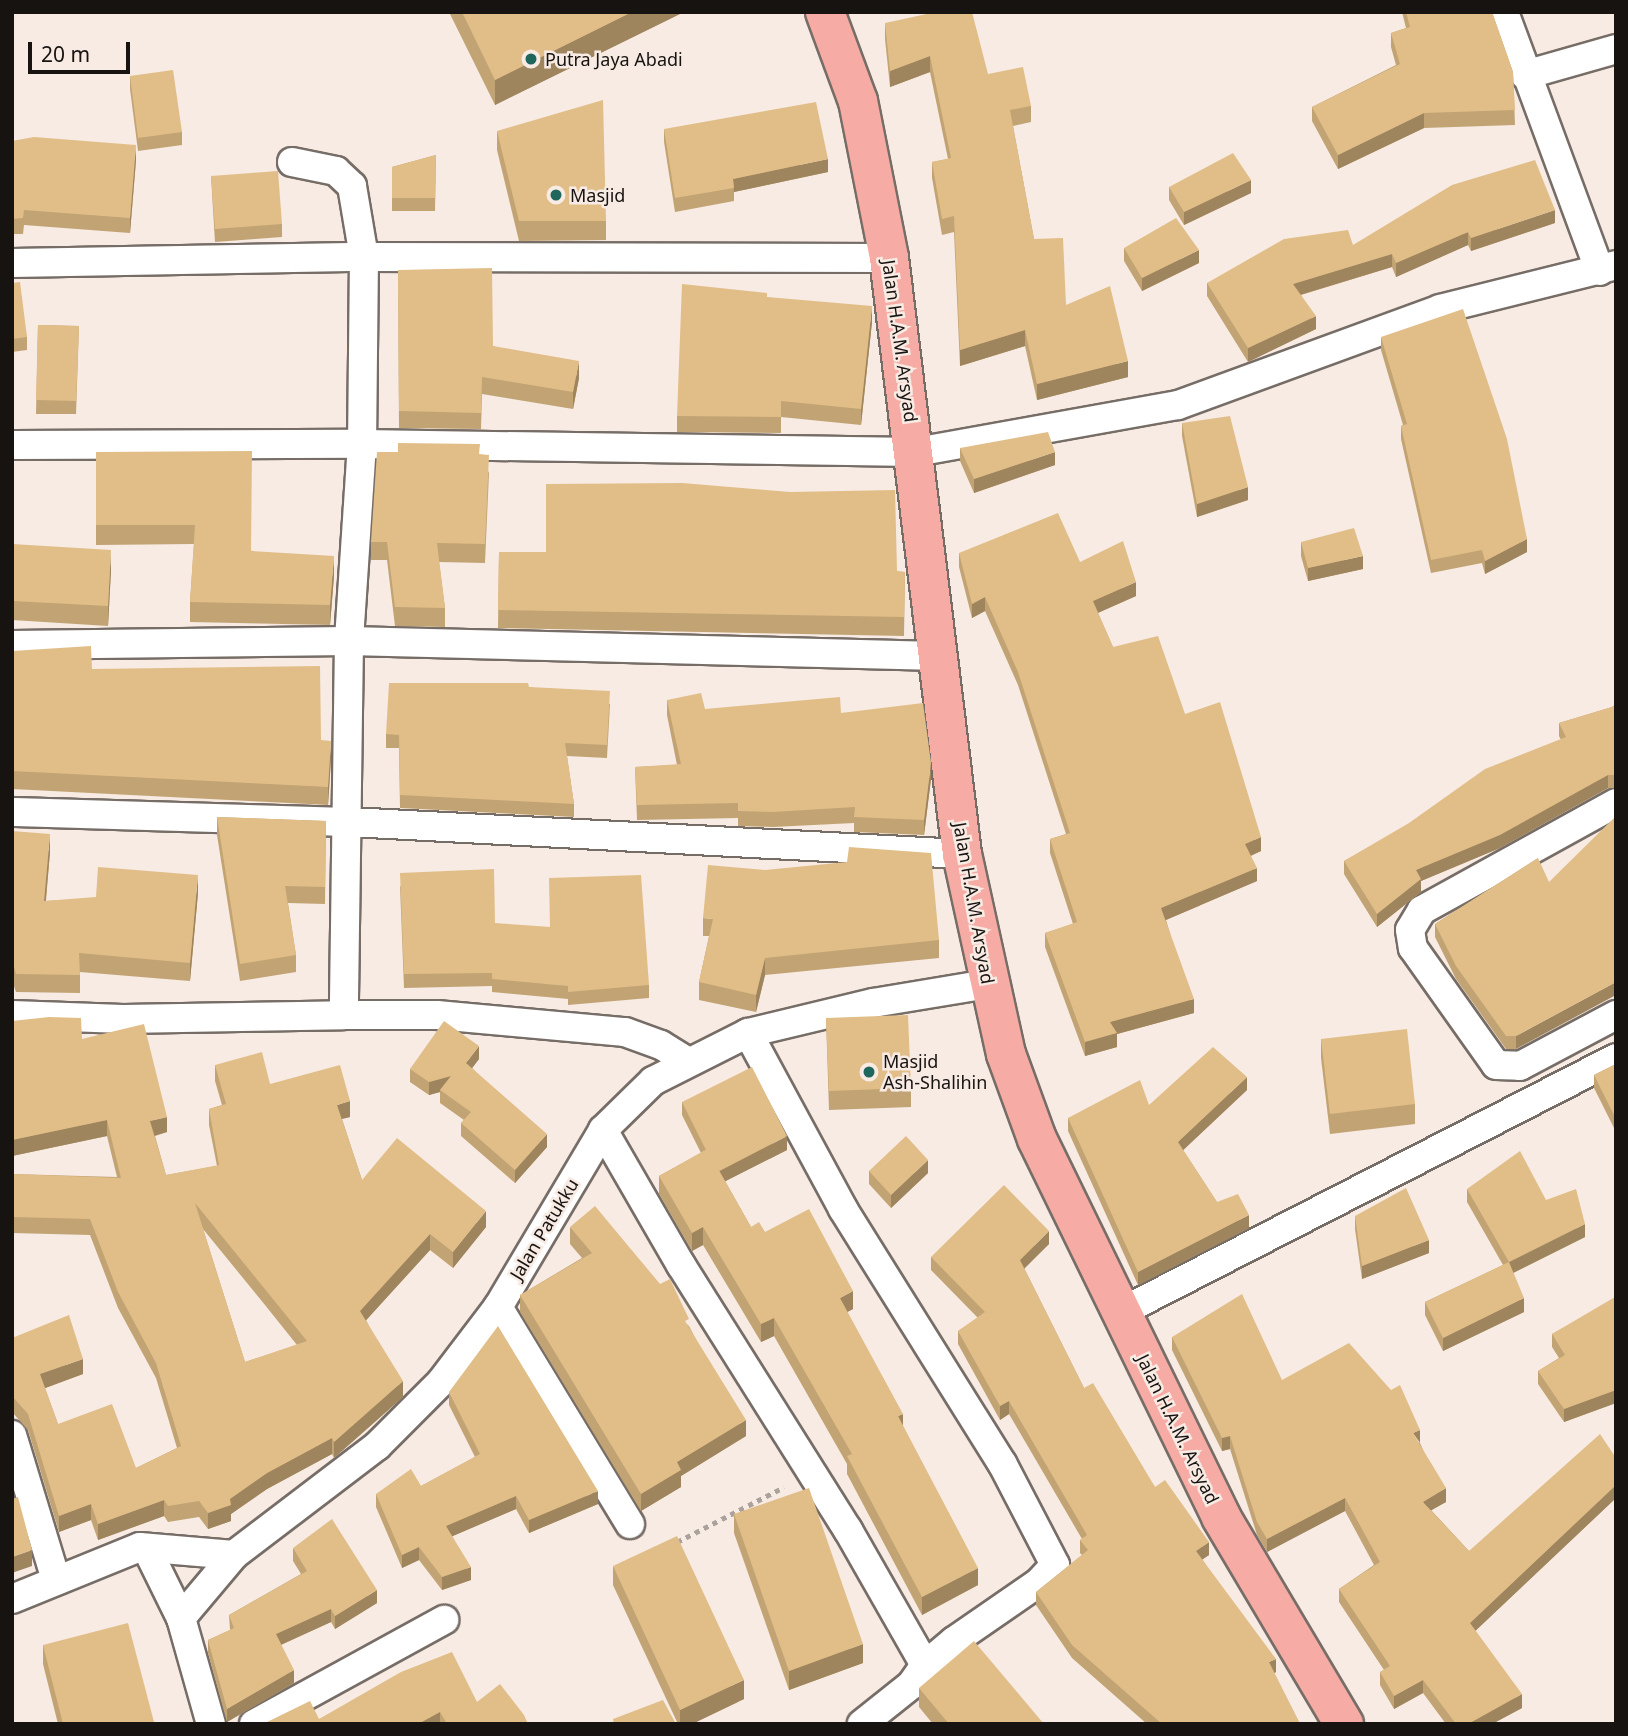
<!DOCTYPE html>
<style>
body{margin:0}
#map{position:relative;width:1628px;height:1736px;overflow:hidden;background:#f7ebe4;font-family:"Noto Sans",sans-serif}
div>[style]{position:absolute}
.path>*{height:4.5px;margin-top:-2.25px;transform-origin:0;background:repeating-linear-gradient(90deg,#aca29d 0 5px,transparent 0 10px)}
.roads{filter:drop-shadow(2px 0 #776d67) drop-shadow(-2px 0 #776d67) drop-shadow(0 2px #776d67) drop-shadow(0 -2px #776d67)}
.minor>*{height:28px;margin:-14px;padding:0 14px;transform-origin:14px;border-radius:14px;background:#fff}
.trunk>*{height:38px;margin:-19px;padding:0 19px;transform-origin:19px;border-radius:19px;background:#f6aca4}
.wall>*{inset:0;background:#c2a374}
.shaded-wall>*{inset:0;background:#9e855e}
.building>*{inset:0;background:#e1be87}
.dots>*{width:19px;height:19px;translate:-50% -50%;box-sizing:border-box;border:4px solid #f7ebe4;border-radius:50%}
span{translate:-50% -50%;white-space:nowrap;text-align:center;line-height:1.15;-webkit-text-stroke:5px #f7ebe4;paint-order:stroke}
.poi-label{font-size:18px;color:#171310}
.left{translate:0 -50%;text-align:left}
.street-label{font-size:18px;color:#171310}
.frame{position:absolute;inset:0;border:14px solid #171310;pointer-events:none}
.scale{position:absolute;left:28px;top:42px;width:102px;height:32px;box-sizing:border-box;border:4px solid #171310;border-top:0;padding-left:9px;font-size:21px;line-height:24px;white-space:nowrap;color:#171310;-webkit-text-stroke:5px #f7ebe4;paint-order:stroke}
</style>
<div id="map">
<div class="path">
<div style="left:677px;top:1542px;width:120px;rotate:-27.2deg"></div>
</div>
<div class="roads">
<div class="minor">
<div style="left:1504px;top:12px;width:276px;rotate:69.7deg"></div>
<div style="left:1525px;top:75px;width:95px;rotate:-15.9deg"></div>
<div style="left:292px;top:162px;width:45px;rotate:11.6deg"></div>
<div style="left:336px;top:171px;width:22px;rotate:43deg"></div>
<div style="left:352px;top:186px;width:72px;rotate:80.4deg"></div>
<div style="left:364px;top:257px;width:187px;rotate:90.6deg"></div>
<div style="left:362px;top:444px;width:197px;rotate:93.8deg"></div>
<div style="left:349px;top:641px;width:374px;rotate:90.8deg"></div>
<div style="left:344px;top:1015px;width:93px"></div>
<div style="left:437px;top:1015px;width:189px;rotate:5.2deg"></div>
<div style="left:625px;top:1032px;width:38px;rotate:20deg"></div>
<div style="left:661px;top:1045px;width:31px;rotate:32deg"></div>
<div style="left:12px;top:263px;width:352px;rotate:-1deg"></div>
<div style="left:364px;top:257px;width:525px;rotate:0.11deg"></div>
<div style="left:12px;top:445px;width:350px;rotate:-0.2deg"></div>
<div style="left:362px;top:444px;width:554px;rotate:0.83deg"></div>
<div style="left:916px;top:452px;width:266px;rotate:-10.2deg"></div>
<div style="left:1178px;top:405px;width:279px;rotate:-20.1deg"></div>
<div style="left:1440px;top:309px;width:181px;rotate:-14deg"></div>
<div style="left:12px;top:645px;width:337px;rotate:-0.7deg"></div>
<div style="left:349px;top:641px;width:589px;rotate:1.46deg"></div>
<div style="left:1616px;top:803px;width:222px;rotate:151.1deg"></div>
<div style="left:1422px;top:910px;width:23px;rotate:121deg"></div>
<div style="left:1410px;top:930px;width:18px;rotate:81deg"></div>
<div style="left:1413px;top:948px;width:143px;rotate:54.6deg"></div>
<div style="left:1496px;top:1065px;width:24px;rotate:2deg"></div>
<div style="left:1520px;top:1066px;width:109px;rotate:-28deg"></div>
<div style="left:12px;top:812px;width:338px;rotate:1.7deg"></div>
<div style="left:350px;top:822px;width:613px;rotate:2.99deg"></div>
<div style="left:12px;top:1015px;width:111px;rotate:2.1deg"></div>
<div style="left:123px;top:1019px;width:221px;rotate:-1deg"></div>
<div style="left:748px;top:1033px;width:200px;rotate:61.6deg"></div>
<div style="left:843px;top:1209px;width:300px;rotate:58deg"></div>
<div style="left:1002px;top:1463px;width:115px;rotate:62.5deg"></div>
<div style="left:1055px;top:1565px;width:25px;rotate:133deg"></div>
<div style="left:1038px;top:1583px;width:102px;rotate:145.4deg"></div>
<div style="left:954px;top:1641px;width:38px;rotate:140deg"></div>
<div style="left:925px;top:1665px;width:24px;rotate:125deg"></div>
<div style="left:911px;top:1685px;width:63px;rotate:141.5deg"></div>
<div style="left:603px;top:1130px;width:156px;rotate:60deg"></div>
<div style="left:681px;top:1265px;width:313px;rotate:57.8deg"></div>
<div style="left:848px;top:1530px;width:155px;rotate:60.3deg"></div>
<div style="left:498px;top:1307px;width:254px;rotate:58.7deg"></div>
<div style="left:1121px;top:1312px;width:556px;rotate:-27.16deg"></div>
<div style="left:12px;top:1435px;width:152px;rotate:73.1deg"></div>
<div style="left:147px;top:1549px;width:77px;rotate:63.8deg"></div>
<div style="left:181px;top:1618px;width:110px;rotate:74.2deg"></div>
<div style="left:12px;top:1599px;width:138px;rotate:-22.1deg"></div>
<div style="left:140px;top:1547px;width:94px;rotate:4.9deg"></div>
<div style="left:181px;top:1618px;width:82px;rotate:-49.9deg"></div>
<div style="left:234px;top:1555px;width:180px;rotate:-37.3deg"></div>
<div style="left:377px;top:1446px;width:91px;rotate:-45deg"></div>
<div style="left:441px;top:1382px;width:94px;rotate:-52.8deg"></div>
<div style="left:498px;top:1307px;width:206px;rotate:-59.3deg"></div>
<div style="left:603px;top:1130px;width:70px;rotate:-44.4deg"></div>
<div style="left:653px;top:1081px;width:106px;rotate:-26.8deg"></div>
<div style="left:748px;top:1033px;width:129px;rotate:-13.5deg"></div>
<div style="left:873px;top:1003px;width:117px;rotate:-9.4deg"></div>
<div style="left:254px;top:1724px;width:217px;rotate:-28.7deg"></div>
</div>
<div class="trunk">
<div style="left:825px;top:12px;width:95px;rotate:69.7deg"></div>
<div style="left:858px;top:101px;width:160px;rotate:78.8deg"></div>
<div style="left:889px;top:258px;width:600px;rotate:83.02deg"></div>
<div style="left:962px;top:854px;width:205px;rotate:77.6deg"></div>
<div style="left:1006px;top:1054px;width:90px;rotate:70deg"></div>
<div style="left:1037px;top:1139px;width:420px;rotate:64deg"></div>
<div style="left:1221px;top:1517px;width:241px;rotate:59.3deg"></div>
</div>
</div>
<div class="wall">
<div style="clip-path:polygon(449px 12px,684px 12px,495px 105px)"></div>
<div style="clip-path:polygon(1402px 12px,1492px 12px,1513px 72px,1515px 125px,1424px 128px,1338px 169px,1312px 121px,1312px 107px,1396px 65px,1391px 47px,1391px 33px,1406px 28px)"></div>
<div style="clip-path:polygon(885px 23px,988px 74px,1031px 106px,1031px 122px,1013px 126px,1034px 239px,1066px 305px,1128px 377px,1037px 400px,1025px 346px,960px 366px,954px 232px,942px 235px,932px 178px,932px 162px,948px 159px,930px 72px,890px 87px,885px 39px)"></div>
<div style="clip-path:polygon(130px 76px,182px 132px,182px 145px,138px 151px,130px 89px)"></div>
<div style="clip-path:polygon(664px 129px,828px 172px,734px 192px,734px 201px,675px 212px,664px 142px)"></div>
<div style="clip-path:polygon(497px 131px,606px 221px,606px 240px,519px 241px,497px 150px)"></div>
<div style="clip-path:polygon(12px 141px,136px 160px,130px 233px,24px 225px,23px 234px,12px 234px)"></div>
<div style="clip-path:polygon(436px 155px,435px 211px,392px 211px,392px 167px)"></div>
<div style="clip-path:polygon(211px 176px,282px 224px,282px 237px,215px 242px)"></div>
<div style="clip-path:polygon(1169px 187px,1251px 193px,1184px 225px,1169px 200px)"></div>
<div style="clip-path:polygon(1555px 223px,1471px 251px,1468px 245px,1396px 277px,1392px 267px,1301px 295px,1316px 329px,1248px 362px,1207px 296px,1207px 283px,1353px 245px)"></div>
<div style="clip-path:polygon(1124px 248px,1199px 263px,1142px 291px,1124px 261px)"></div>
<div style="clip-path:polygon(398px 270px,493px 346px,579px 378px,573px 409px,482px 394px,481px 429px,399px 428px)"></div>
<div style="clip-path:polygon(12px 283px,27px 337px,27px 350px,12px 352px)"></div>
<div style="clip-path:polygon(767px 297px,872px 322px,861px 425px,781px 417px,781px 433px,677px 432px,677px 416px)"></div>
<div style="clip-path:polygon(38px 325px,79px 326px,76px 414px,36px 414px)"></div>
<div style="clip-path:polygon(1381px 337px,1527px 552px,1485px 574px,1482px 563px,1431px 573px,1401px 439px,1401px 426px,1403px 425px,1381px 350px)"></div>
<div style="clip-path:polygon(1182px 423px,1248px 500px,1197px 517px,1182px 436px)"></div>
<div style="clip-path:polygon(960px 448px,1055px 465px,974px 493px,960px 461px)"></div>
<div style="clip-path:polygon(96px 452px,252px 551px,334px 576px,330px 625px,190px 622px,190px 602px,194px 544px,96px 545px)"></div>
<div style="clip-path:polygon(480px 454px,489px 473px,485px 563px,439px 562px,445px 608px,445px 627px,395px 626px,387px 560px,371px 560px,371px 542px)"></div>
<div style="clip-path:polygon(1301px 542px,1363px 569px,1308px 581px,1301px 556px)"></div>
<div style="clip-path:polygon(12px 544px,111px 570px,108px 626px,12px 620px)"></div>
<div style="clip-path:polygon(499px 552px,905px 572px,904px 636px,498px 628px)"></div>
<div style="clip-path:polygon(959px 553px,1080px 562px,1136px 596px,1098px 613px,1113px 647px,1185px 714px,1261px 851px,1251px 856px,1257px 881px,1166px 920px,1194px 1013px,1117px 1034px,1117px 1047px,1085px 1056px,1045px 947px,1045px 933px,1073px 924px,1050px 853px,1050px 839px,1066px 834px,1018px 685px,985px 611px,972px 618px,959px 567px)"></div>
<div style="clip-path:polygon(12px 651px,92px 669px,321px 740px,331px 759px,328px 805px,12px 789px)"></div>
<div style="clip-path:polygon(529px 687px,610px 704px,607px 758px,567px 756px,574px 804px,574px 817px,400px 808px,399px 748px,386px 748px,386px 734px)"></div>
<div style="clip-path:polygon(667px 700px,705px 709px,841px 713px,931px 779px,924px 835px,854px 832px,854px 823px,773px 827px,738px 826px,738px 818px,637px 820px,635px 767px,677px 765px,667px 715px)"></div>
<div style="clip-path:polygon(1616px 704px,1616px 788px,1608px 788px,1500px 848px,1421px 881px,1421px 892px,1377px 927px,1344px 874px,1344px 861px,1561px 740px,1559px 736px,1559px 723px,1612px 707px)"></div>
<div style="clip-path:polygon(217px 817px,326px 821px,325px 904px,288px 903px,296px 955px,296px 972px,240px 981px,217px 835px)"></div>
<div style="clip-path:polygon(12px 831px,50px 852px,46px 901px,198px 893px,190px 981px,80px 972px,80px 993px,16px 992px,14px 986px,12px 986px)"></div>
<div style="clip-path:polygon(1538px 858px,1516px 1049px,1506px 1049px,1456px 979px,1435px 937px,1435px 924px)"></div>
<div style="clip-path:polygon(400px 886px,495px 923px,649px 985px,649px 998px,568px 1005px,568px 999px,492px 992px,492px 986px,404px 988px)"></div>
<div style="clip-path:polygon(703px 918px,939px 940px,939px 958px,765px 975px,756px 1012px,699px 1000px,699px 982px,709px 936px,703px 936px)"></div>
<div style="clip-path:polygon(826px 1018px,911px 1088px,911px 1107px,829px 1110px)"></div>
<div style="clip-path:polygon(evenodd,12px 1021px,82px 1039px,167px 1132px,155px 1136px,166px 1175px,217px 1166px,209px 1125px,209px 1109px,222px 1105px,215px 1081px,215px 1065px,270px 1084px,350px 1117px,342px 1119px,362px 1180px,486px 1227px,453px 1268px,430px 1250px,366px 1320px,403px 1397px,334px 1458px,332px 1454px,267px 1489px,231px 1514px,231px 1521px,208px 1529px,199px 1517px,168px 1522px,164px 1516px,98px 1540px,91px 1520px,59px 1532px,28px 1430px,12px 1412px,12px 1338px,83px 1374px,45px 1388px,58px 1424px,136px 1468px,177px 1448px,156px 1378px,118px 1308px,90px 1235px,12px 1233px,12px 1174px,117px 1177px,107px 1136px,12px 1156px,12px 1021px,203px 1229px,265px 1305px,297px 1345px,245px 1362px,203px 1229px)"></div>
<div style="clip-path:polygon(1321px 1039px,1415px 1104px,1415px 1124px,1330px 1134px,1321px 1058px)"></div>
<div style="clip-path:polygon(479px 1059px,472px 1068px,547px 1147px,515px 1183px,461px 1136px,461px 1123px,464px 1120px,440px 1103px,440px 1092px,429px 1095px,410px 1082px,410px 1069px)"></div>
<div style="clip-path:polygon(1616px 1064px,1616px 1132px,1594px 1088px,1594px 1075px)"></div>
<div style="clip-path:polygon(1247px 1090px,1183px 1150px,1217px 1202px,1249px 1228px,1138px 1285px,1068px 1131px,1068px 1118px)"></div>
<div style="clip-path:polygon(682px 1102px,787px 1150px,725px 1181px,751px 1227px,765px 1232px,853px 1309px,847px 1312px,903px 1426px,978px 1585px,922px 1615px,847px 1474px,847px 1464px,774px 1336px,761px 1342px,703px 1245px,692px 1251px,659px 1194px,659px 1176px,701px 1153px,682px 1115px)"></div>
<div style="clip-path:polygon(869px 1171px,928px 1173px,891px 1208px,869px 1184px)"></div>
<div style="clip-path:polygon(1467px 1189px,1546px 1200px,1585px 1237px,1513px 1273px,1524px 1312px,1443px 1351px,1425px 1315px,1425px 1302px,1503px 1265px,1467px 1202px)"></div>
<div style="clip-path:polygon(1355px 1216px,1429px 1253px,1362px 1279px,1355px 1229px)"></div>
<div style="clip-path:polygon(570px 1227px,689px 1326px,746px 1436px,681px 1476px,681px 1487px,641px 1511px,520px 1312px,520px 1295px,582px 1258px,570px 1244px)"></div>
<div style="clip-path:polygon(1049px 1244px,1024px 1268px,1084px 1388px,1155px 1487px,1209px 1555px,1202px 1559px,1276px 1672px,1274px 1673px,1300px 1724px,1147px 1724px,1072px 1658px,1036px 1605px,1036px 1592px,1082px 1555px,1080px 1553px,1080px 1540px,1082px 1539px,1009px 1414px,1000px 1420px,958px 1344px,958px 1331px,978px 1318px,931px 1270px,931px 1257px)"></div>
<div style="clip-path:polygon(1616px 1299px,1616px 1403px,1564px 1422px,1538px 1384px,1538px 1371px,1559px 1358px,1552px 1347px,1552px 1334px)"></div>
<div style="clip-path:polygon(1172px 1337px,1282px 1380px,1420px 1443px,1446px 1502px,1431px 1510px,1469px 1551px,1616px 1458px,1616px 1498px,1475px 1631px,1522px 1708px,1492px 1724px,1446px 1724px,1423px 1693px,1394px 1709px,1380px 1685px,1380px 1672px,1384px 1670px,1339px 1602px,1339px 1589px,1374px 1565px,1345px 1511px,1267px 1552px,1257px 1535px,1230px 1449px,1222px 1451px,1172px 1350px)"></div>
<div style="clip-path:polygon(449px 1392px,598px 1504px,529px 1533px,516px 1509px,452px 1536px,471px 1580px,442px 1590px,419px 1560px,402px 1568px,376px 1507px,376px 1494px,421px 1486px,475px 1457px,449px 1405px)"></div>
<div style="clip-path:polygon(734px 1514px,863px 1663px,789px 1690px,734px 1533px)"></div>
<div style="clip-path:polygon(293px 1548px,377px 1603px,335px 1629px,331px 1622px,281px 1645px,294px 1683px,227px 1722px,208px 1653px,208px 1640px,230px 1630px,229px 1615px,301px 1574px,293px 1561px)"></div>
<div style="clip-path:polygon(613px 1566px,744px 1699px,692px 1724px,678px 1724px,613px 1585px)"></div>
<div style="clip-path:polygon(43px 1645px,154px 1724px,58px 1724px,43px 1664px)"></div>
<div style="clip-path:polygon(919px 1688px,1044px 1724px,933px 1724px,919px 1707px)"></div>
<div style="clip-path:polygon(477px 1702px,528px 1724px,263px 1724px,319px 1719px)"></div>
</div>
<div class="shaded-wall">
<div style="clip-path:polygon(632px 12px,684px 12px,495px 105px,495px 80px)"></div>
<div style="clip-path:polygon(930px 56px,930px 72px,890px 87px,890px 71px)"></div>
<div style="clip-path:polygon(1424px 113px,1424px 128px,1338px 169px,1338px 155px)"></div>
<div style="clip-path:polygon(136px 145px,136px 160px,130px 233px,130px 218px)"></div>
<div style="clip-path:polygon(828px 159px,828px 172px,734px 192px,733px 179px)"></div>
<div style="clip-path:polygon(1251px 180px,1251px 193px,1184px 225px,1184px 212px)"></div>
<div style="clip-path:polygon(1555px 210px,1555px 223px,1471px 251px,1471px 238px)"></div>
<div style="clip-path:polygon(1468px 232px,1468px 245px,1396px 277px,1396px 263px)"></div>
<div style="clip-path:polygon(1199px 250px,1199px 263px,1142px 291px,1142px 278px)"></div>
<div style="clip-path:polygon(1392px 254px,1392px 267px,1293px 297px,1293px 284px)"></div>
<div style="clip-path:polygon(872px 306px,872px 322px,861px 425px,861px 409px)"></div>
<div style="clip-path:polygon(1316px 316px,1316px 329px,1248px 362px,1248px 348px)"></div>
<div style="clip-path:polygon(1025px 330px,1025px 346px,960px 366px,960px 350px)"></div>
<div style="clip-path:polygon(579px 361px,579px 378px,573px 409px,573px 392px)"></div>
<div style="clip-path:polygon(1128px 361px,1128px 377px,1037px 400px,1037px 384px)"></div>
<div style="clip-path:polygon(1055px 452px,1055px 465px,974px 493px,974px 479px)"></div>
<div style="clip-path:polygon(1248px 487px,1248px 500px,1197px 517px,1197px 504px)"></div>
<div style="clip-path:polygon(1527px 539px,1527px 552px,1485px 574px,1485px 561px)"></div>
<div style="clip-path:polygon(111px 550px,111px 570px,108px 626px,108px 606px)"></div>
<div style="clip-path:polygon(334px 556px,334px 576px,330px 625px,330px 605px)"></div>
<div style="clip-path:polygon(1363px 556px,1363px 569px,1308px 581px,1308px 568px)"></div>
<div style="clip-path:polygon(1136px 582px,1136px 596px,1093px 615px,1093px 601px)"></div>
<div style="clip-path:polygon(985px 597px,985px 611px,972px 618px,972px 604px)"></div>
<div style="clip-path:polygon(331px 741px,331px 759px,328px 805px,328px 787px)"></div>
<div style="clip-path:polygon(931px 763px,931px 779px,924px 835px,924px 820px)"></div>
<div style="clip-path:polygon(1608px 775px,1608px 788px,1500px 848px,1421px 881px,1421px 892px,1377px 927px,1377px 914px,1416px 870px)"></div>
<div style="clip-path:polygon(50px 834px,50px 852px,44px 919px,44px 901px)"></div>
<div style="clip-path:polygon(1261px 837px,1261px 851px,1245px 858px,1245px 844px)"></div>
<div style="clip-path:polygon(1257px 868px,1257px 881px,1161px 922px,1161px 908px)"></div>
<div style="clip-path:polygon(198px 875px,198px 893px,190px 981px,190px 963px)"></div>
<div style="clip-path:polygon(765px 958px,765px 975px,756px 1012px,756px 995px)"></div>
<div style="clip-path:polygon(1616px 982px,1616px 995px,1516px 1049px,1516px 1036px)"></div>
<div style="clip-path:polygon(1194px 999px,1194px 1013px,1117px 1034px,1117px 1047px,1085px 1056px,1085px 1042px,1110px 1022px)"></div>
<div style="clip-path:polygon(479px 1046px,479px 1059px,466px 1076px,466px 1063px)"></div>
<div style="clip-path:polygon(451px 1076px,440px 1090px,440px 1092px,429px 1095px,429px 1082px)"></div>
<div style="clip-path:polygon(1247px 1077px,1247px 1090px,1178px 1155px,1178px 1142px)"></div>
<div style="clip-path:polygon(350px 1101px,350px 1117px,337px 1120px,337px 1105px)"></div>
<div style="clip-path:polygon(167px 1117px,167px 1132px,150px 1137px,150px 1121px)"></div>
<div style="clip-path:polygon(107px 1120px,107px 1136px,12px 1156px,12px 1140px)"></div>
<div style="clip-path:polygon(547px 1134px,547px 1147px,515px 1183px,515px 1170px)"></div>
<div style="clip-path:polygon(787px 1136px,787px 1150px,718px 1185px,718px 1172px)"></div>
<div style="clip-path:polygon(928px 1160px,928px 1173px,891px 1208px,891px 1195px)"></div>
<div style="clip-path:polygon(486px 1211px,486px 1227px,453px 1268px,453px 1252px)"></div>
<div style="clip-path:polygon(1249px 1215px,1249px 1228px,1138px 1285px,1138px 1272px)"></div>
<div style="clip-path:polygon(1585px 1224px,1585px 1237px,1509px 1275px,1509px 1262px)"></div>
<div style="clip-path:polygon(703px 1227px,703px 1245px,692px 1251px,692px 1233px)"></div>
<div style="clip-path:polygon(1049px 1231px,1049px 1244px,1020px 1273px,1020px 1260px)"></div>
<div style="clip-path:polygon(430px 1234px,430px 1250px,360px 1327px,360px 1311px)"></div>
<div style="clip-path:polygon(1429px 1240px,1429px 1253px,1362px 1279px,1362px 1266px)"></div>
<div style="clip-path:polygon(853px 1291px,853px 1309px,840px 1316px,840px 1298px)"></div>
<div style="clip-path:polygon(1524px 1298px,1524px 1312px,1443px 1351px,1443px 1338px)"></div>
<div style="clip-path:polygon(774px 1318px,774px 1336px,761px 1342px,761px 1324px)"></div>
<div style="clip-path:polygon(83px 1359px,83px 1374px,40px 1390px,40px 1374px)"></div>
<div style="clip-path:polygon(403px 1381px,403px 1397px,334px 1458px,334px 1442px)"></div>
<div style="clip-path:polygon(1616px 1390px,1616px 1403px,1564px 1422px,1564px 1409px)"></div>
<div style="clip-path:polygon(1009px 1401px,1009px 1414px,1000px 1420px,1000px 1406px)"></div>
<div style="clip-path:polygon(903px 1414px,903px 1431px,898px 1416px)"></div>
<div style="clip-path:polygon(746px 1420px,746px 1436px,681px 1476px,681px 1487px,641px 1511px,641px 1494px,677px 1462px)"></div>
<div style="clip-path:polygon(1420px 1430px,1420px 1443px,1413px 1433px)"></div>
<div style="clip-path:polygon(1230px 1436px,1230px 1449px,1222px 1451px,1222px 1438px)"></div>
<div style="clip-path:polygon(332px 1438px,332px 1454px,267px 1489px,231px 1514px,231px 1521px,208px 1529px,208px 1513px,267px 1473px)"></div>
<div style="clip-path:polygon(1616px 1485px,1616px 1498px,1470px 1636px,1470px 1623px)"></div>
<div style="clip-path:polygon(1446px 1488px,1446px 1502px,1423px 1515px,1423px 1502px)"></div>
<div style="clip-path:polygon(598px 1491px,598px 1504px,529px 1533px,529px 1520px)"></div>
<div style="clip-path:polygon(516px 1496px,516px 1509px,446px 1539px,446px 1526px)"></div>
<div style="clip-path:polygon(1345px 1498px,1345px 1511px,1267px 1552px,1267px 1539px)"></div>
<div style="clip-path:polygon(164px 1500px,164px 1516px,98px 1540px,98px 1524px)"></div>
<div style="clip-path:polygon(91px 1504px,91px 1520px,59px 1532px,59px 1516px)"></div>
<div style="clip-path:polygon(1209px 1542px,1209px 1555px,1196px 1564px,1196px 1551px)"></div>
<div style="clip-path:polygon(419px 1547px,419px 1560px,402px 1568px,402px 1555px)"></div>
<div style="clip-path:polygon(32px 1550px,32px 1566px,12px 1573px,12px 1557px)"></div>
<div style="clip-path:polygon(471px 1567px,471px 1580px,442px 1590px,442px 1577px)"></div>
<div style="clip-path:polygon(978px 1568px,978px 1585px,922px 1615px,922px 1597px)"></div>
<div style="clip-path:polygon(377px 1590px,377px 1603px,335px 1629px,335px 1616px)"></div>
<div style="clip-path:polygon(331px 1609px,331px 1622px,276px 1647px,276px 1634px)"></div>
<div style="clip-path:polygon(863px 1644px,863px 1663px,789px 1690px,789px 1671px)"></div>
<div style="clip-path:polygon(1276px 1659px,1276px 1672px,1269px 1676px,1269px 1662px)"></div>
<div style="clip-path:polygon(294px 1670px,294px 1683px,227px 1722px,227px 1709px)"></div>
<div style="clip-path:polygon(744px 1680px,744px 1699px,692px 1724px,680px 1724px,680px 1710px)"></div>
<div style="clip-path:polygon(1423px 1680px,1423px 1693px,1394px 1709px,1394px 1696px)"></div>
<div style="clip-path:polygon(1522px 1694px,1522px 1708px,1492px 1724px,1468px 1724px)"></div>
<div style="clip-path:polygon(440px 1712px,440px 1724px,418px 1724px)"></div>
</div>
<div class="building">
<div style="clip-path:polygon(462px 12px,632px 12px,495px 80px)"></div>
<div style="clip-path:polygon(936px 12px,972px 12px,988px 74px,1023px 67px,1031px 106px,1010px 110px,1034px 239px,1063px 238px,1066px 305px,1110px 286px,1128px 361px,1037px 384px,1025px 330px,960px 350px,954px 216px,942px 219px,932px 162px,951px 158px,930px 56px,890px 71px,885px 23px)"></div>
<div style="clip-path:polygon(1406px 12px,1492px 12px,1513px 72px,1515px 110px,1424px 113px,1338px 155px,1312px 107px,1400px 64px,1391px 33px,1410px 27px)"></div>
<div style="clip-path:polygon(173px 70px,182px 132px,138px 138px,130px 76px)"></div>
<div style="clip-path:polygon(603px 100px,606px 221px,519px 221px,497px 131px)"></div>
<div style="clip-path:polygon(816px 102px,828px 159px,733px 179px,734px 188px,675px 198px,664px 129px)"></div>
<div style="clip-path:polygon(34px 137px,136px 145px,130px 218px,24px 210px,23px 218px,12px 219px,12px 141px)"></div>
<div style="clip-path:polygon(1233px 153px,1251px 180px,1184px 212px,1169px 187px)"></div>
<div style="clip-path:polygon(436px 155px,435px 198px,392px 198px,392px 167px)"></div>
<div style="clip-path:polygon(1535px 160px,1555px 210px,1471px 238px,1468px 232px,1396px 263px,1392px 254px,1293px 284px,1316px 316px,1248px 348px,1207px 283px,1284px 239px,1348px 230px,1353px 245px,1452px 185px)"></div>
<div style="clip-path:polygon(278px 171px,282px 224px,215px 229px,211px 176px)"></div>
<div style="clip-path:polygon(1176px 218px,1199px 250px,1142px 278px,1124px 248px)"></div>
<div style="clip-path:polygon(492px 268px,493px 346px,579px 361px,573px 392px,482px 377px,481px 413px,399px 411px,398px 270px)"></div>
<div style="clip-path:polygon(20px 282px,27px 337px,12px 339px,12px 283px)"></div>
<div style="clip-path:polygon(682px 284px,767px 293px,767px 297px,872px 306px,861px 409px,781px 401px,781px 417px,677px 416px)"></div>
<div style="clip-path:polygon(1463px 309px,1507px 439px,1527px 539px,1485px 561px,1482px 550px,1431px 560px,1401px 426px,1407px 424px,1381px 337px)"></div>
<div style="clip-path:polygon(38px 325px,79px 326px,76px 401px,36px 400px)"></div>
<div style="clip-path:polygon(1230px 416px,1248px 487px,1197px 504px,1182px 423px)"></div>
<div style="clip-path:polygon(1048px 432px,1055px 452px,974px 479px,960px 448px)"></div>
<div style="clip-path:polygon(398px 443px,480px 444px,479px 454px,489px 455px,485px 544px,437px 543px,445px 608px,395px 607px,387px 542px,371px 542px,377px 452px,398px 452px)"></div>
<div style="clip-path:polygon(252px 451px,251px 551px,334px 556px,330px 605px,190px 602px,195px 525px,96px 525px,96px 452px)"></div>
<div style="clip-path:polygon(682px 483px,790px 492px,895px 490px,897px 571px,905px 572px,904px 617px,498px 610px,499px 552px,546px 552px,546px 484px)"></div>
<div style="clip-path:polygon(1058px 513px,1080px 562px,1123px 541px,1136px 582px,1093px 601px,1113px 647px,1158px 636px,1185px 714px,1220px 702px,1261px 837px,1245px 844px,1257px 868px,1161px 908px,1194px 999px,1110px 1022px,1117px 1033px,1085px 1042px,1045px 933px,1077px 922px,1050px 839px,1070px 833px,1018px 672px,985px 597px,972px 604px,959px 553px)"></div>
<div style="clip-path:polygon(1354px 528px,1363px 556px,1308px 568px,1301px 542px)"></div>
<div style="clip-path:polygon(12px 544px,111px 550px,108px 606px,12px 601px)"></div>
<div style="clip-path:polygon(91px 646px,92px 669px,320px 666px,321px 740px,331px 741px,328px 787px,12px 771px,12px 651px)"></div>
<div style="clip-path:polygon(389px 683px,528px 683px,529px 687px,610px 691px,607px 745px,565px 743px,574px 804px,400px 795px,399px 735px,386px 734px)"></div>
<div style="clip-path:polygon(701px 693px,705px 709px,840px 697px,841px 713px,923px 703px,931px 763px,924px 820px,854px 817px,855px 807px,773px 812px,738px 811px,738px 803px,637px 805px,635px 767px,681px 764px,667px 700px)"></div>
<div style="clip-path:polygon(1616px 704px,1616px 775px,1608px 775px,1500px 835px,1416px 870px,1421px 879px,1377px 914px,1344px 861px,1409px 823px,1485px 769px,1566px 737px,1559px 723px,1612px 707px)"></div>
<div style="clip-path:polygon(1616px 816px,1616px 982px,1516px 1036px,1506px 1036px,1456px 966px,1435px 924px,1538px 858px,1549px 882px)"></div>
<div style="clip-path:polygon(217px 817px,326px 821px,325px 887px,285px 886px,296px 955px,240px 964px)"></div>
<div style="clip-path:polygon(12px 831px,50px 834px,44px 901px,96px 897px,98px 867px,198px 875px,190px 963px,79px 953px,80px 975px,16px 974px,14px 967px,12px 968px)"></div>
<div style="clip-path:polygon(849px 847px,931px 853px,939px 940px,765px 958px,756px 995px,699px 982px,713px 919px,703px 918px,708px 865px,765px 870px,847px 862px)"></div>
<div style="clip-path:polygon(494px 869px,495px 923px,550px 927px,549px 878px,641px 875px,649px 985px,568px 992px,568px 986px,492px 979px,492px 973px,404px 974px,400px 873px)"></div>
<div style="clip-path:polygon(908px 1015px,911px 1088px,829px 1091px,826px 1018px)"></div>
<div style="clip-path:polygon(evenodd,49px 1017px,81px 1018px,82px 1039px,144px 1024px,167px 1117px,150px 1121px,166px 1175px,219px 1165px,209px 1109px,226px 1104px,215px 1065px,262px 1052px,270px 1084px,340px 1065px,350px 1101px,337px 1105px,362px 1180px,397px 1138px,486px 1211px,453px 1252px,430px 1234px,360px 1311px,403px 1381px,334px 1442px,332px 1438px,267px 1473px,230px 1499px,231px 1505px,208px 1513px,199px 1501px,168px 1506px,164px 1500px,98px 1524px,91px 1504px,59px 1516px,28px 1414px,12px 1396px,12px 1338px,69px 1315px,83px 1359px,40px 1374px,58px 1424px,112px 1404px,136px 1468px,181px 1446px,156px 1363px,118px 1292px,90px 1219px,12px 1217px,12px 1174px,121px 1178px,107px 1120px,12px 1140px,12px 1021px,49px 1017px,195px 1203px,307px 1341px,245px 1362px,195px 1203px)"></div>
<div style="clip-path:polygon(444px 1021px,479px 1046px,466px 1063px,547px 1134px,515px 1170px,461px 1123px,471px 1112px,440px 1090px,451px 1076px,429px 1082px,410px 1069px)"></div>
<div style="clip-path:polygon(1407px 1029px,1415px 1104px,1330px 1114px,1321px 1039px)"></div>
<div style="clip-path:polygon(1213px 1047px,1247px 1077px,1178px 1142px,1217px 1202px,1238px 1194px,1249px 1215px,1138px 1272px,1068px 1118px,1140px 1080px,1149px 1105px)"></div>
<div style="clip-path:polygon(1616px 1064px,1616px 1119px,1594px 1075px)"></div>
<div style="clip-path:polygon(752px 1067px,787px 1136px,719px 1171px,706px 1150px,682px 1102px)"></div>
<div style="clip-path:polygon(906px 1136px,928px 1160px,891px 1195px,869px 1171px)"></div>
<div style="clip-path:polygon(707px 1149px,751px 1227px,759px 1222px,765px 1232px,809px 1209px,853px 1291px,840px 1298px,903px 1414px,898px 1416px,978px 1568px,922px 1597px,847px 1456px,852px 1454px,774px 1318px,761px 1324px,703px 1227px,692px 1233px,659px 1176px)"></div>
<div style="clip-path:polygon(1520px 1151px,1546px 1200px,1576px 1189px,1585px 1224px,1509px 1262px,1467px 1189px)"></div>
<div style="clip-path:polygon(1004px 1185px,1049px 1231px,1020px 1260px,1084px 1388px,1093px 1383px,1155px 1487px,1165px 1480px,1209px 1542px,1196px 1551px,1276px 1659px,1269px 1662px,1300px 1724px,1162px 1724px,1072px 1645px,1036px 1592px,1088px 1550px,1080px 1540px,1087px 1535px,1009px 1401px,1000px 1406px,958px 1331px,985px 1312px,931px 1257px)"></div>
<div style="clip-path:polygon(1406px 1188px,1429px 1240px,1362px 1266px,1355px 1216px)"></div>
<div style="clip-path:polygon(595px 1206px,660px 1284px,670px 1279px,689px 1319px,685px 1321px,746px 1420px,677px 1462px,681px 1470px,641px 1494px,520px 1295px,592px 1253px,570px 1227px)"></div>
<div style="clip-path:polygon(1509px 1262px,1524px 1298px,1443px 1338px,1425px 1302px)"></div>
<div style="clip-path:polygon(1242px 1294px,1282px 1380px,1349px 1343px,1391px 1390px,1400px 1385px,1420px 1430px,1413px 1433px,1446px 1488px,1423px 1502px,1469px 1551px,1600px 1434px,1616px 1458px,1616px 1485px,1470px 1623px,1522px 1694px,1468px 1724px,1456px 1724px,1423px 1680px,1394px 1696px,1380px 1672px,1390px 1666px,1339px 1589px,1380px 1562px,1345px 1498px,1267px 1539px,1257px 1522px,1230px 1436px,1222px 1438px,1172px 1337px)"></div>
<div style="clip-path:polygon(1615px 1297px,1616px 1299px,1616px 1390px,1564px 1409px,1538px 1371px,1565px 1355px,1552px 1334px)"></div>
<div style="clip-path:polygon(498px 1326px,598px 1491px,529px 1520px,516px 1496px,446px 1526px,471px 1567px,442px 1577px,419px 1547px,402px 1555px,376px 1494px,411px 1469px,421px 1486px,480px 1454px,449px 1392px)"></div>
<div style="clip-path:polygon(809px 1488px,863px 1644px,789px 1671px,734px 1514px)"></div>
<div style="clip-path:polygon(18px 1497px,32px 1550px,12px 1557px,12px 1499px)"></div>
<div style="clip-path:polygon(332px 1519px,377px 1590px,335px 1616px,331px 1609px,276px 1634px,294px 1670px,227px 1709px,208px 1640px,234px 1628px,229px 1615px,307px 1571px,293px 1548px)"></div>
<div style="clip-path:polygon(677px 1536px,744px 1680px,680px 1710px,613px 1566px)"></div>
<div style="clip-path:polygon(128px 1623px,154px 1722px,149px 1724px,63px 1724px,43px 1645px)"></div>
<div style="clip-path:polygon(974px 1641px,1044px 1724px,949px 1724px,919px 1688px)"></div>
<div style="clip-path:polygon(452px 1652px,477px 1702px,500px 1684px,524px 1715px,528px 1724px,447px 1724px,440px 1712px,418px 1724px,263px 1724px,310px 1701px,319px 1719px,401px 1672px)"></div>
<div style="clip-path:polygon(663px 1700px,676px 1724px,614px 1724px,613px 1719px)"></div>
</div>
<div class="dots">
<div style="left:531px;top:59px;background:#1f675d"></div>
<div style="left:556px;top:195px;background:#1f675d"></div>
<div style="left:869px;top:1072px;background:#1f675d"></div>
</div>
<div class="poi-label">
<span class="left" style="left:545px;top:59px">Putra Jaya Abadi</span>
<span class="left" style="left:570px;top:195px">Masjid</span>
<span class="left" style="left:883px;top:1072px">Masjid<br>Ash-Shalihin</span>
</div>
<div class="street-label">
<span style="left:900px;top:341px;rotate:82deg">Jalan H.A.M. Arsyad</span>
<span style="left:974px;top:903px;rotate:80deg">Jalan H.A.M. Arsyad</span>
<span style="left:544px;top:1229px;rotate:-59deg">Jalan Patukku</span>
<span style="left:1178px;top:1429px;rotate:64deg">Jalan H.A.M. Arsyad</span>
</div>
<div class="frame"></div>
<div class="scale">20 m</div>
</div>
